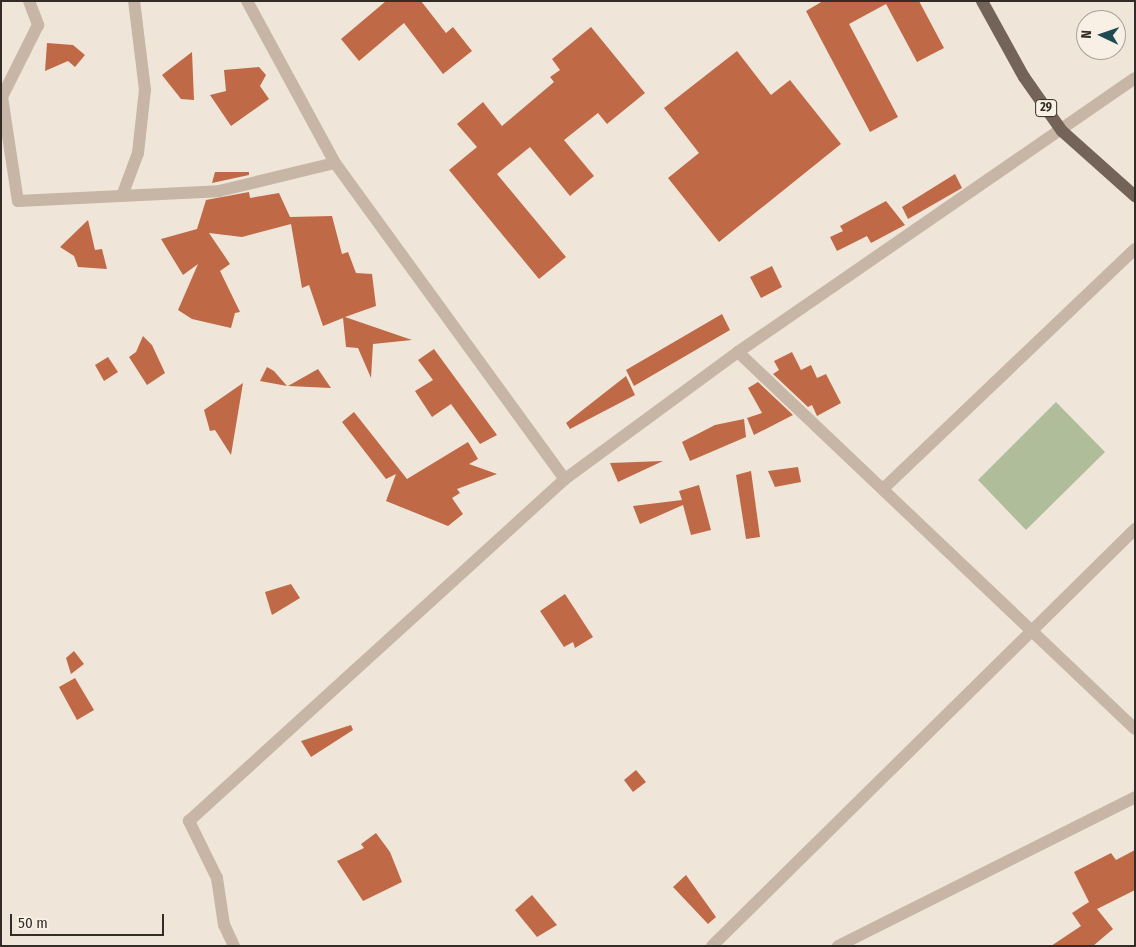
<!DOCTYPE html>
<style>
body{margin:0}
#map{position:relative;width:1136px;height:947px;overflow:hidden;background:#efe6d9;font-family:"Fira Sans Condensed",sans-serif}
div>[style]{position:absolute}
.green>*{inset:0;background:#b0bd9a}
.building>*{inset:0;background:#c06946}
.street>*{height:12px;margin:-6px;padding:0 6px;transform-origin:6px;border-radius:6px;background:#c7b6a5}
.primary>*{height:12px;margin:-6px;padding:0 6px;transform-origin:6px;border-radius:6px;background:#746358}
span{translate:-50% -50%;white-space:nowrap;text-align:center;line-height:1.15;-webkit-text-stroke:4px #f8f0e4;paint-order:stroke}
.shield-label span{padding:1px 4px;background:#f8f0e4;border:1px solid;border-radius:4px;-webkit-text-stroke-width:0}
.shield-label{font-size:12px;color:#332b26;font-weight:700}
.frame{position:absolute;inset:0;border:2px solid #332b26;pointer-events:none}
.north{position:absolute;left:1076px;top:10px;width:50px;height:50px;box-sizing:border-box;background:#f8f0e4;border:1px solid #a9a198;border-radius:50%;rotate:273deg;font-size:14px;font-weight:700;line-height:20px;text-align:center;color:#332b26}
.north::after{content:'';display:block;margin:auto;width:18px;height:22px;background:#1e4c52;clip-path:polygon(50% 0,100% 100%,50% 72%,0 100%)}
.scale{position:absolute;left:10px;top:914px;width:154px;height:22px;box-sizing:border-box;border:2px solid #332b26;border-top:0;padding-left:6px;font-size:15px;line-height:18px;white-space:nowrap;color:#332b26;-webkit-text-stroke:4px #f8f0e4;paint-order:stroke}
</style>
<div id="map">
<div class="green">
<div style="clip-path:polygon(1056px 402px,1105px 452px,1026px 530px,978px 480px)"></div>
</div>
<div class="building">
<div style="clip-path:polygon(386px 1px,421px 1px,446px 33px,453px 27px,472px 51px,443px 74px,404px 23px,359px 61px,341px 39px)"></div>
<div style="clip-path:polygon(823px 1px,919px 1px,944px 48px,917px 62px,886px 4px,849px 24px,898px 117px,870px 132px,806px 11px)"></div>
<div style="clip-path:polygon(591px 27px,645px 93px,607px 124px,598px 113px,564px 140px,594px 176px,570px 196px,530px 147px,497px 174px,566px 257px,539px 279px,449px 170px,477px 147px,457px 124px,483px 102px,502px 126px,554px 82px,550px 77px,560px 70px,552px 59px)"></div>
<div style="clip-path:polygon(47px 43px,73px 45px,85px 55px,75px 67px,68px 61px,45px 71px)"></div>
<div style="clip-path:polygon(737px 51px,771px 95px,790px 80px,841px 144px,719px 242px,668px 178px,699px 153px,664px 108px)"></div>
<div style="clip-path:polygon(192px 52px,194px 100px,181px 99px,162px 75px)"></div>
<div style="clip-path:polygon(259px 67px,266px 75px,260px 86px,269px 99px,231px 126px,210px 95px,226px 91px,224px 70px)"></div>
<div style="clip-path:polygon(215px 172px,249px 172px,249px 175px,212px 183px)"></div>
<div style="clip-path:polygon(955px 174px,962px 188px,908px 219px,902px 207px)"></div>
<div style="clip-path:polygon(249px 192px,250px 198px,279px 193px,290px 217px,332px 216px,342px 254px,348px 252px,356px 273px,372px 274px,376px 306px,345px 317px,412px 340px,373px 344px,371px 378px,358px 348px,346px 347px,343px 318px,323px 326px,309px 285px,302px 288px,291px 224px,242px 237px,209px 233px,230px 264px,220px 271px,240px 312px,235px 313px,231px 328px,192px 319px,178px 310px,198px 264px,183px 275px,161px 239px,197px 229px,206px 200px)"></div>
<div style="clip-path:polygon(886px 201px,905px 225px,871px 243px,867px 236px,837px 251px,830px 237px,843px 231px,840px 226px)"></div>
<div style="clip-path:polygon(88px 220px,95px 250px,102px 249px,107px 269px,78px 267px,74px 256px,60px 247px)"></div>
<div style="clip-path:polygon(772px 266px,782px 287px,761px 298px,750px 277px)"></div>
<div style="clip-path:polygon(722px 314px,730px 330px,634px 386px,626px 370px)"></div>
<div style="clip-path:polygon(143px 336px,152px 345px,165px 373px,147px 385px,129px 357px,136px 352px)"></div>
<div style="clip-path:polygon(434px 349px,497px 435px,480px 444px,451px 404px,432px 417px,415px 391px,433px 380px,418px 360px)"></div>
<div style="clip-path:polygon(792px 352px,801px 370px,811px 365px,817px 378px,826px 374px,841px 403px,817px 416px,812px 405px,808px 407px,773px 374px,779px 370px,774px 361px)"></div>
<div style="clip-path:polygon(108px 357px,118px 372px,104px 381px,95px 365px)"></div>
<div style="clip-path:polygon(267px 367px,274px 371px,287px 386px,260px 381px)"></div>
<div style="clip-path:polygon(318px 369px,331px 388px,288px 386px)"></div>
<div style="clip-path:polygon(626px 376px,635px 395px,570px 429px,566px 423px)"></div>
<div style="clip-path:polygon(758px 382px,793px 415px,754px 435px,747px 418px,762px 413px,748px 388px)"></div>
<div style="clip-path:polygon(243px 383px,231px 455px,215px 430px,210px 431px,204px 410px)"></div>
<div style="clip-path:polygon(354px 412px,407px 479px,468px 442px,478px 459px,469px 464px,497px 474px,457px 489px,460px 493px,452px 498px,463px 514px,448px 526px,386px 501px,396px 474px,386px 479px,342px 422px)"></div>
<div style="clip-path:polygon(744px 419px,746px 437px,690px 461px,682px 442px,715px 425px)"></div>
<div style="clip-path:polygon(663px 461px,618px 482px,610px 463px)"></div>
<div style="clip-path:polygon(798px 467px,801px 482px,775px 487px,768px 471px)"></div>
<div style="clip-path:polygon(751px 471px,760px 537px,746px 539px,736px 475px)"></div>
<div style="clip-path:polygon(699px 485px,711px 530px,691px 535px,683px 505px,640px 524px,633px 506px,682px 500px,679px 491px)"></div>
<div style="clip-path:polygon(291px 584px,300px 598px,272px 615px,265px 592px)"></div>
<div style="clip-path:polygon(565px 594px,593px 637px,575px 648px,573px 642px,564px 647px,540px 611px)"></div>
<div style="clip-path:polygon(74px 651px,84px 664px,71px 674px,66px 658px)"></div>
<div style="clip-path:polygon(75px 678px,94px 710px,77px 720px,59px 687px)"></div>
<div style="clip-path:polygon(351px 725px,353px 730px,311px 757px,301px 741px)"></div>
<div style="clip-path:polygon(636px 770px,646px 782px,633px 792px,624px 780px)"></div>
<div style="clip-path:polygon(376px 833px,390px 852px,402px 882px,363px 901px,337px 861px,364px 848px,361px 844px)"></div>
<div style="clip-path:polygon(1135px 850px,1135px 890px,1097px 909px,1113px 929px,1093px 946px,1051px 946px,1081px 926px,1072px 913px,1089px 902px,1074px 872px,1111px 853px,1116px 860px)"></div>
<div style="clip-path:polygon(686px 875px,716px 917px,708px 924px,673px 887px)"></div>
<div style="clip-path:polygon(532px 895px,557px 925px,537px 937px,515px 910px)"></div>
</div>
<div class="street">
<div style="left:29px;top:1px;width:26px;rotate:69deg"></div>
<div style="left:38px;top:25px;width:80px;rotate:116.6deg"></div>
<div style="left:2px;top:97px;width:105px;rotate:81.3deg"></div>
<div style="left:18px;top:201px;width:201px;rotate:-2.8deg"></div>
<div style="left:219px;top:191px;width:119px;rotate:-13.6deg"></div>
<div style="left:335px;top:163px;width:391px;rotate:54deg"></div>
<div style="left:247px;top:1px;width:184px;rotate:61.5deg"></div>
<div style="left:122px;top:196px;width:46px;rotate:-69.6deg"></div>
<div style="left:138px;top:153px;width:63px;rotate:-83.7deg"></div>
<div style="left:145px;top:90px;width:90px;rotate:-97deg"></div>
<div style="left:738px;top:352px;width:547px;rotate:43.52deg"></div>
<div style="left:885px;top:487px;width:345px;rotate:-43.6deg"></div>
<div style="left:234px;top:946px;width:23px;rotate:-115deg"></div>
<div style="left:224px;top:925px;width:48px;rotate:-98.5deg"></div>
<div style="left:217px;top:878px;width:64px;rotate:-116.2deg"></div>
<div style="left:189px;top:821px;width:508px;rotate:-42.29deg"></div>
<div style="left:565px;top:479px;width:215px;rotate:-36.3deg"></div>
<div style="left:738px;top:352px;width:482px;rotate:-34.6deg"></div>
<div style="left:712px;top:946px;width:594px;rotate:-44.59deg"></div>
<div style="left:838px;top:946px;width:332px;rotate:-26.6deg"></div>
</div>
<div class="primary">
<div style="left:982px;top:1px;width:87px;rotate:61.1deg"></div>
<div style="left:1024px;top:77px;width:66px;rotate:54.9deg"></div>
<div style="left:1062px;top:131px;width:98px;rotate:41.7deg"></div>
</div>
<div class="shield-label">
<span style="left:1046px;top:108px">29</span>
</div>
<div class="frame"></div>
<div class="north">N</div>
<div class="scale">50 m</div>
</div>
